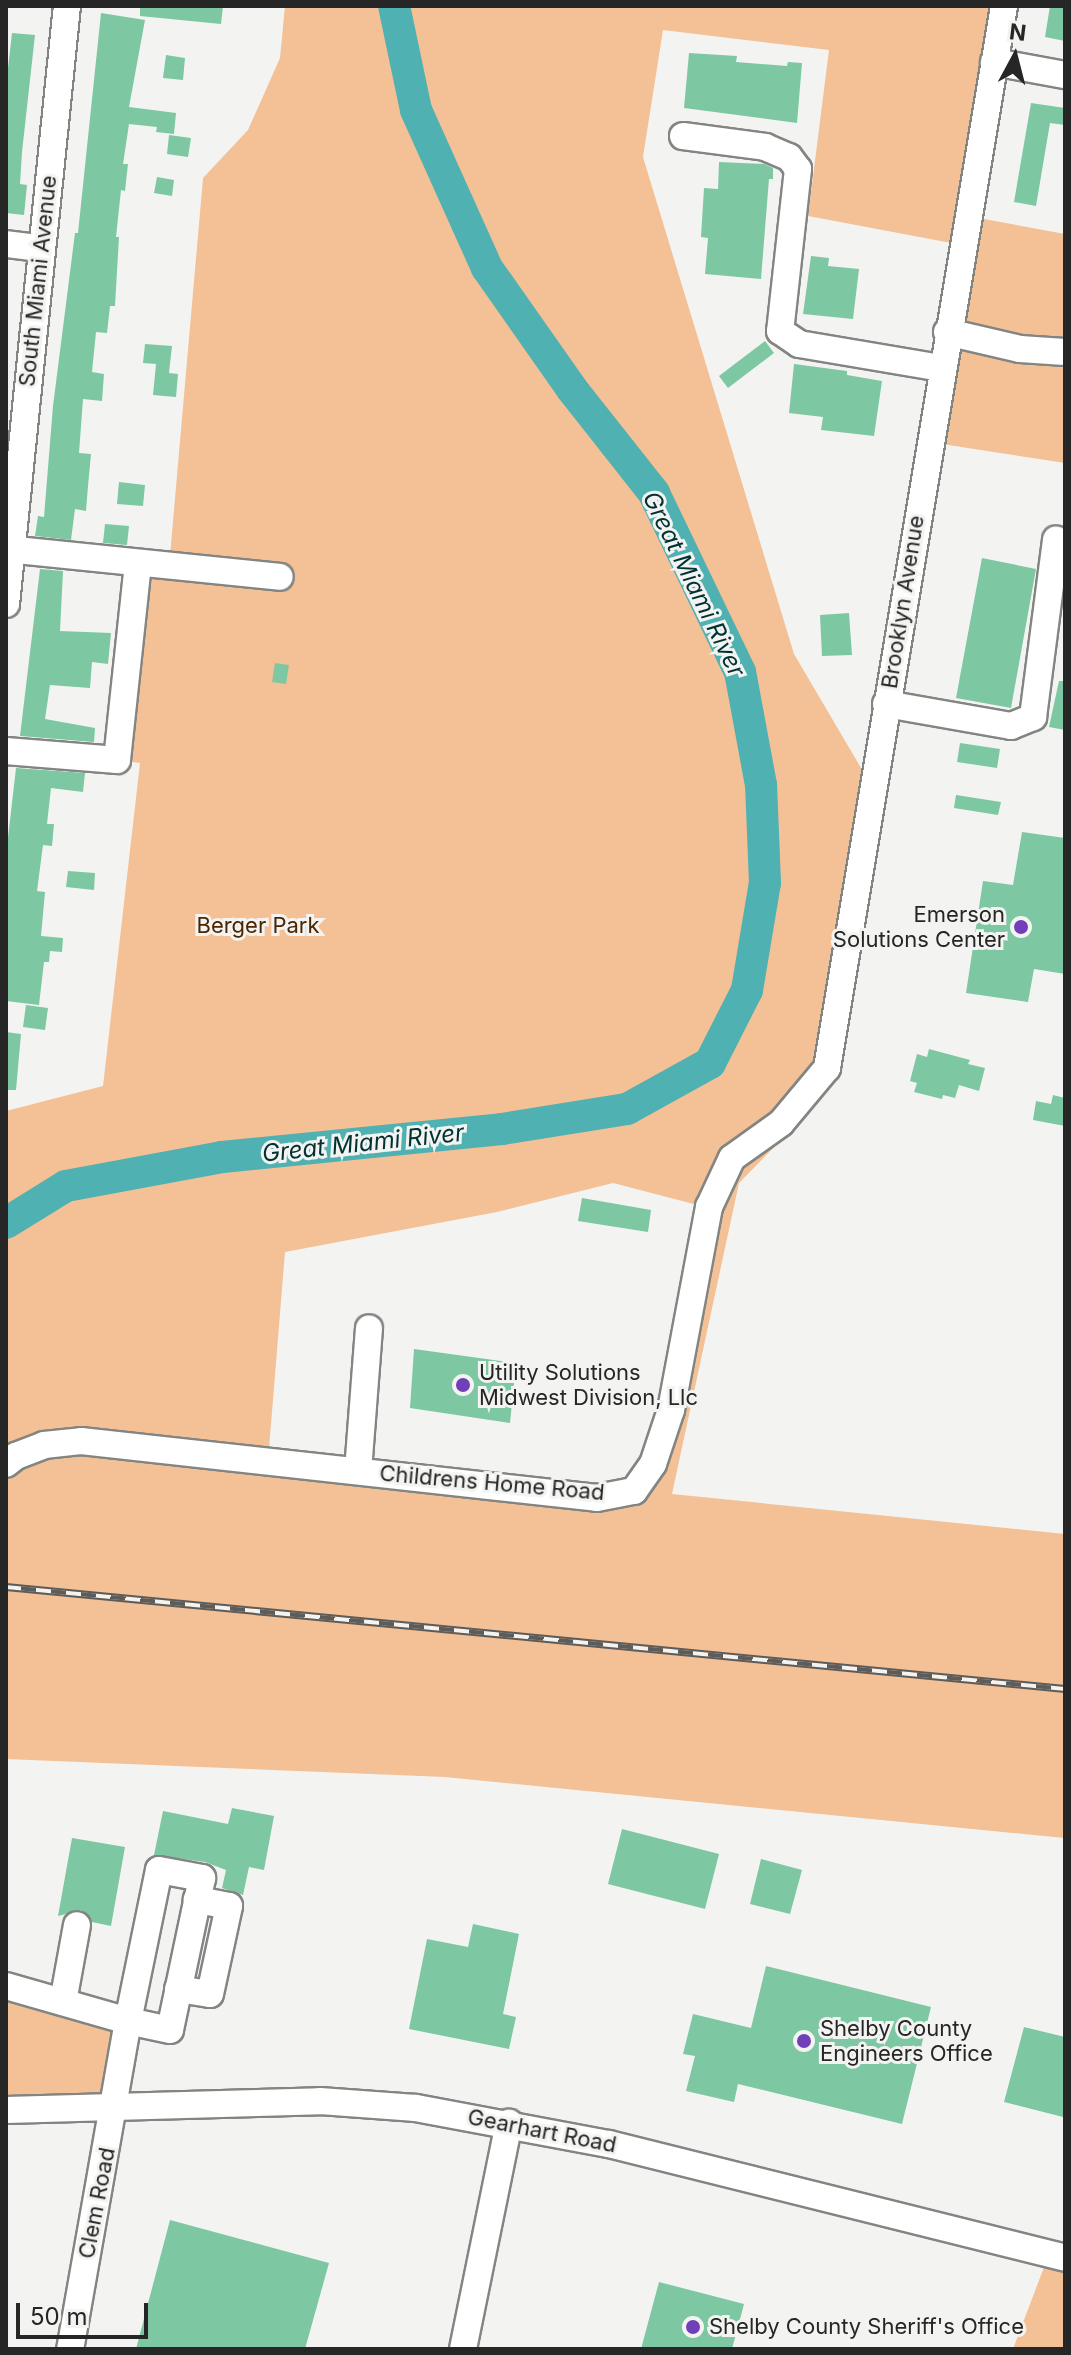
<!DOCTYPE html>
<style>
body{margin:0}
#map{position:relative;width:1071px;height:2355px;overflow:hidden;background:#f3f4f1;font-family:Inter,sans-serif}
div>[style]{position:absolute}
.green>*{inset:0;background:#f4c096}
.river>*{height:32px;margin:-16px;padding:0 16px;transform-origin:16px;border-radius:16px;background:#4fb1b2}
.building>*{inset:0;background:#7dc7a3}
.roads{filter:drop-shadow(2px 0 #838582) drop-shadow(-2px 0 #838582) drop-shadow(0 2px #838582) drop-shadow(0 -2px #838582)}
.minor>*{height:26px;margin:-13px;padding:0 13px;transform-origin:13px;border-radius:13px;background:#fff}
.rail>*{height:8px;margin-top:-4px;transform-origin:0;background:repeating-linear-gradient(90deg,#f3f4f1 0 15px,#5c5d5b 0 30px);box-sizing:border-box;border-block:2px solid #5c5d5b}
.dots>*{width:22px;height:22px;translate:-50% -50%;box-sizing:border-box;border:4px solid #f3f4f1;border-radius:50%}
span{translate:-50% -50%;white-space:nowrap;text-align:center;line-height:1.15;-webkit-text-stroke:6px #f3f4f1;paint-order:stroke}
.street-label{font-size:22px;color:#252625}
.poi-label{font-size:22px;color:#252625}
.right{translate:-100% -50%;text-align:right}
.left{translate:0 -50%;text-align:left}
.park-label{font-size:22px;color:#4b2601}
.water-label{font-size:24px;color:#013233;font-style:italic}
.frame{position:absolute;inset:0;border:8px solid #252625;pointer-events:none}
.north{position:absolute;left:975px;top:16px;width:80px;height:80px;-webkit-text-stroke:6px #f3f4f1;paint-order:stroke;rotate:7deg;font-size:22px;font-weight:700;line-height:32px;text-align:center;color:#252625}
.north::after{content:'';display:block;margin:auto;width:28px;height:36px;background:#252625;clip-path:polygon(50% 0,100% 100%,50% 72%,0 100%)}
.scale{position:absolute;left:16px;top:2303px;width:132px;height:36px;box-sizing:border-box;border:4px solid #252625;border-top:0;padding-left:10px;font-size:24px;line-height:28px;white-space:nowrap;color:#252625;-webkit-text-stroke:6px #f3f4f1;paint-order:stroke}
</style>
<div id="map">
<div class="green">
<div style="clip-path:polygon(evenodd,285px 6px,1004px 6px,968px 216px,1065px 234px,1065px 463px,929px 442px,962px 245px,808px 216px,829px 50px,663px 30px,643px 157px,794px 654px,874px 790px,827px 1068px,763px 1135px,780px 1141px,739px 1183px,672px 1494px,1065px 1534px,1065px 1838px,445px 1777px,6px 1759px,6px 1111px,103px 1086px,140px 763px,117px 760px,138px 564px,169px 567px,203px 178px,248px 130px,280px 58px,285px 6px,613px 1183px,709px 1208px,653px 1464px,597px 1498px,268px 1461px,285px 1252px,497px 1212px,613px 1183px)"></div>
<div style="clip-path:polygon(6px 1995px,123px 2030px,116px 2105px,6px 2110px)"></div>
<div style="clip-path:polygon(1049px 2254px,1065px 2258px,1065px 2349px,1013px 2349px)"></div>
</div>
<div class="river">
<div style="left:6px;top:1223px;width:70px;rotate:-31.7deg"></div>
<div style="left:66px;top:1186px;width:159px;rotate:-10.5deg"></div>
<div style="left:222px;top:1157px;width:281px;rotate:-5.7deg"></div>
<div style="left:502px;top:1129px;width:127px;rotate:-9.1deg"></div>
<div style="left:627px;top:1109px;width:95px;rotate:-29deg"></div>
<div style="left:710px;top:1063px;width:82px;rotate:-63.1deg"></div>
<div style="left:747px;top:990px;width:109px;rotate:-80.5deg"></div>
<div style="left:765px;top:883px;width:98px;rotate:-92.3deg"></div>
<div style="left:761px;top:785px;width:115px;rotate:-100.5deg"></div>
<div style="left:740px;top:672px;width:199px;rotate:-115.7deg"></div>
<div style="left:654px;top:493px;width:132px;rotate:-128.3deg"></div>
<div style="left:572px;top:389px;width:148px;rotate:-125.1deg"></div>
<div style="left:487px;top:268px;width:173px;rotate:-114.2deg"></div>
<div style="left:416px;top:110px;width:106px;rotate:-101.9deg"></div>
</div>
<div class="building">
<div style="clip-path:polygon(140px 6px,223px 6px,221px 24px,140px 16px)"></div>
<div style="clip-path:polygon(1050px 6px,1065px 6px,1065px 41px,1045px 37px)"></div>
<div style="clip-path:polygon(101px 13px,145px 20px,129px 107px,176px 113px,174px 134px,156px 132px,157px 127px,129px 124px,123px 164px,128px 164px,125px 191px,121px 190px,116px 237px,119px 237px,115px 306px,110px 306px,107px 333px,96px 332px,92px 372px,104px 374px,102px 401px,83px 399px,79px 453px,91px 454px,88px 486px,86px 511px,75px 509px,71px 540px,35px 536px,38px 516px,44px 517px,53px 406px,75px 233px,78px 233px)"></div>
<div style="clip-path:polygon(12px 33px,35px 35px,22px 152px,20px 184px,27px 185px,24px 215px,6px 213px,6px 86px)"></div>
<div style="clip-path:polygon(689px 53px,737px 56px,736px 62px,787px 66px,788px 62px,802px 63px,797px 123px,684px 108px)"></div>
<div style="clip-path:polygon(166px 55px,185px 58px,183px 80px,163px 78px)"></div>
<div style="clip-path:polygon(1031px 103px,1065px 108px,1065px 125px,1050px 123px,1036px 206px,1014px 202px)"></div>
<div style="clip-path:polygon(169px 135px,191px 138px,188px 157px,167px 154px)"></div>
<div style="clip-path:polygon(719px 162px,764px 164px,773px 168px,773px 179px,769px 179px,761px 279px,705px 274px,708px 238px,701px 237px,704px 188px,718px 189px)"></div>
<div style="clip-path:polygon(157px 177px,174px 180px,172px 196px,154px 193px)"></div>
<div style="clip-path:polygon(811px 256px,829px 258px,828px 266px,859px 269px,853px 319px,803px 314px)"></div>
<div style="clip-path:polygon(765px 341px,774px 353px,728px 388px,719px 376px)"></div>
<div style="clip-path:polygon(145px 344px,172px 346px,169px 373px,178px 374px,176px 397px,153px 395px,156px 364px,143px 363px)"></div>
<div style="clip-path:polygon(794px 364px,847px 371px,847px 375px,882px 381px,874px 436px,821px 430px,823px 417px,789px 413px)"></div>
<div style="clip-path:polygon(119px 482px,145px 485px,143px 506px,117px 504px)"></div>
<div style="clip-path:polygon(105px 524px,129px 526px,127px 545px,103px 543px)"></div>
<div style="clip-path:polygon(982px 558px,1036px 569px,1011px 708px,956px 698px)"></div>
<div style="clip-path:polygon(40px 569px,63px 571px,60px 631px,111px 633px,108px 664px,92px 662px,90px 688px,50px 685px,45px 719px,95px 728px,94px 742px,20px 736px)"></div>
<div style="clip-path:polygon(849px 613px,852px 655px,822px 656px,820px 615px)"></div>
<div style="clip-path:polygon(275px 663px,289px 665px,286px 684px,272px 682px)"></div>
<div style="clip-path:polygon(1059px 681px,1065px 681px,1065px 730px,1049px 727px)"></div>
<div style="clip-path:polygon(960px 743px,1000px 749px,997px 768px,957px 762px)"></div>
<div style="clip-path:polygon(16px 768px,85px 773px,83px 792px,51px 788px,47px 824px,54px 824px,52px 846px,43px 845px,37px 891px,45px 892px,41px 936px,63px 938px,62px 952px,50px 951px,49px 962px,44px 962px,39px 1005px,6px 1001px,6px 855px)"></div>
<div style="clip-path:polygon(956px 795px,1001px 802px,998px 815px,954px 808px)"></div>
<div style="clip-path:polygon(1022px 832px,1065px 838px,1065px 974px,1034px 969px,1028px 1002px,966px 993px,983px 881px,1013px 885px)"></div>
<div style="clip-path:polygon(68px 871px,95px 873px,94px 890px,66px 887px)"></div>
<div style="clip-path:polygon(26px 1005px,48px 1008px,45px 1030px,23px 1027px)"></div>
<div style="clip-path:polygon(6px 1032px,21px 1034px,16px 1090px,6px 1090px)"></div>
<div style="clip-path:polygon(929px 1049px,970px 1060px,968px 1064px,985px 1068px,979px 1091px,959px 1085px,955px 1098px,943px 1095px,942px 1099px,914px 1092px,917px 1083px,910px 1081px,917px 1054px,927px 1057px)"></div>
<div style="clip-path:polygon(1053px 1095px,1065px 1098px,1065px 1126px,1033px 1120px,1036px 1101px,1051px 1104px)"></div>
<div style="clip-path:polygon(582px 1198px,651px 1210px,648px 1232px,578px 1221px)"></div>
<div style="clip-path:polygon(414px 1349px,516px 1363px,510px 1423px,410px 1408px)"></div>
<div style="clip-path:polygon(232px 1808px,274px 1816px,264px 1870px,249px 1867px,243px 1895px,222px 1888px,226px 1870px,205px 1862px,154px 1855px,163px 1811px,228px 1824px)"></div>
<div style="clip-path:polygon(622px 1829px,719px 1854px,705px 1909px,608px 1884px)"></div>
<div style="clip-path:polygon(72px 1838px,125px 1847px,111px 1926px,92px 1922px,81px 1910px,58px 1916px)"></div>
<div style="clip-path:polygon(761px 1859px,802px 1870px,790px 1914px,750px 1904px)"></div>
<div style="clip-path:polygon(473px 1924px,519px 1934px,503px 2014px,516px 2017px,509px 2049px,409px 2029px,427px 1939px,468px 1947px)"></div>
<div style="clip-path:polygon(766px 1966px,931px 2007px,902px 2124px,738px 2084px,734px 2102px,686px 2091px,695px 2056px,683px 2054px,693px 2014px,751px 2028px)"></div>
<div style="clip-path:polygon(1024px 2027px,1065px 2037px,1063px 2117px,1004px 2102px)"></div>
<div style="clip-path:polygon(170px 2220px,329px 2263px,305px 2349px,136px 2349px)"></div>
<div style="clip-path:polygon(659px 2282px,744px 2304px,732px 2349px,641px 2349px)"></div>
</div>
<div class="roads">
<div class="minor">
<div style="left:994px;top:62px;width:72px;rotate:10.4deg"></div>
<div style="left:683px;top:136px;width:83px;rotate:7.6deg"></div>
<div style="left:765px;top:147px;width:26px;rotate:23deg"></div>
<div style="left:789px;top:157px;width:15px;rotate:53deg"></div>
<div style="left:798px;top:169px;width:163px;rotate:96.3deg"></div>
<div style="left:780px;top:331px;width:23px;rotate:34deg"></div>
<div style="left:799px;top:344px;width:144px;rotate:9.6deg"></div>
<div style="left:6px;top:244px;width:35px;rotate:7deg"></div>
<div style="left:947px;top:332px;width:75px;rotate:13.1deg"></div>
<div style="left:1020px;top:349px;width:45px;rotate:3.8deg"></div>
<div style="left:6px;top:549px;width:275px;rotate:5.8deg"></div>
<div style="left:6px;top:604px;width:601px;rotate:-84.18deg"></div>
<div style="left:886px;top:704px;width:127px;rotate:10deg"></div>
<div style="left:1011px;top:726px;width:24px;rotate:-22deg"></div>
<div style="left:1033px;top:717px;width:179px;rotate:-82.6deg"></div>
<div style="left:6px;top:751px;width:111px;rotate:4.6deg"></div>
<div style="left:117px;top:760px;width:197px;rotate:-83.9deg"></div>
<div style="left:6px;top:1464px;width:13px;rotate:-39deg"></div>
<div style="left:16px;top:1456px;width:30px;rotate:-21deg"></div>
<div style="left:44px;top:1445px;width:37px;rotate:-6deg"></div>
<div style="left:81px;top:1441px;width:519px;rotate:6.3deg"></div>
<div style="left:597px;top:1498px;width:38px;rotate:-11deg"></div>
<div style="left:634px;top:1491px;width:33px;rotate:-55deg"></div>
<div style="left:653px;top:1464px;width:57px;rotate:-71.6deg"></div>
<div style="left:671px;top:1410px;width:207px;rotate:-79.4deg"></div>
<div style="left:709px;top:1207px;width:54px;rotate:-64.9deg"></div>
<div style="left:732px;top:1158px;width:60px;rotate:-35.5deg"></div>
<div style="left:781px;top:1123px;width:72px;rotate:-50.1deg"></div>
<div style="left:827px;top:1068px;width:1077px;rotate:-80.54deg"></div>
<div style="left:358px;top:1471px;width:143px;rotate:-85.6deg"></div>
<div style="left:159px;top:1870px;width:44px;rotate:10.5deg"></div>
<div style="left:202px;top:1878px;width:155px;rotate:101.9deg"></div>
<div style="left:170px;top:2030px;width:43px;rotate:-167.9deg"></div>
<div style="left:128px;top:2021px;width:154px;rotate:-78.4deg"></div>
<div style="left:6px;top:1986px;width:127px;rotate:16deg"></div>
<div style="left:128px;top:2021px;width:333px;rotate:100deg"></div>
<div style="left:178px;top:1989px;width:32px;rotate:9deg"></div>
<div style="left:210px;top:1994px;width:90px;rotate:-77.8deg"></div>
<div style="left:229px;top:1906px;width:33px;rotate:-169deg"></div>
<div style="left:63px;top:2002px;width:78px;rotate:-79.7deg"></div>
<div style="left:6px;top:2110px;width:314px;rotate:-1.6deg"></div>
<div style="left:320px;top:2101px;width:96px;rotate:4.2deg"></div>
<div style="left:416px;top:2108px;width:196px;rotate:10.6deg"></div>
<div style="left:609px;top:2144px;width:470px;rotate:14deg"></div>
<div style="left:463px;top:2349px;width:231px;rotate:-78.5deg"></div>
</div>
</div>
<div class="rail">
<div style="left:6px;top:1587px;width:1064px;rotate:5.5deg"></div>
</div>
<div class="dots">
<div style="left:1021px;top:927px;background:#7140b8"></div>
<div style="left:463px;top:1385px;background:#7140b8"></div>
<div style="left:804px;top:2041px;background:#7140b8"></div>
<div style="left:693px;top:2327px;background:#7140b8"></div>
</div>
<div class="street-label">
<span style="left:38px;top:281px;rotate:-84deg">South Miami Avenue</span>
<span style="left:903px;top:602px;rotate:-81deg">Brooklyn Avenue</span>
<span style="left:492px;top:1483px;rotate:5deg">Childrens Home Road</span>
<span style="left:542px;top:2131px;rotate:11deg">Gearhart Road</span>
<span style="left:97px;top:2203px;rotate:-79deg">Clem Road</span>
</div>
<div class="poi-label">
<span class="right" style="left:1005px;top:927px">Emerson<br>Solutions Center</span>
<span class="left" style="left:479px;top:1385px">Utility Solutions<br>Midwest Division, Llc</span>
<span class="left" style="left:820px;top:2041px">Shelby County<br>Engineers Office</span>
<span class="left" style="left:709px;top:2327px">Shelby County Sheriff's Office</span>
</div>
<div class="park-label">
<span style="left:258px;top:926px">Berger Park</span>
</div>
<div class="water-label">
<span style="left:694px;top:584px;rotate:64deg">Great Miami River</span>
<span style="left:363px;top:1143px;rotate:-6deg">Great Miami River</span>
</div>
<div class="frame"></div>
<div class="north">N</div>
<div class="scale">50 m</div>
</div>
